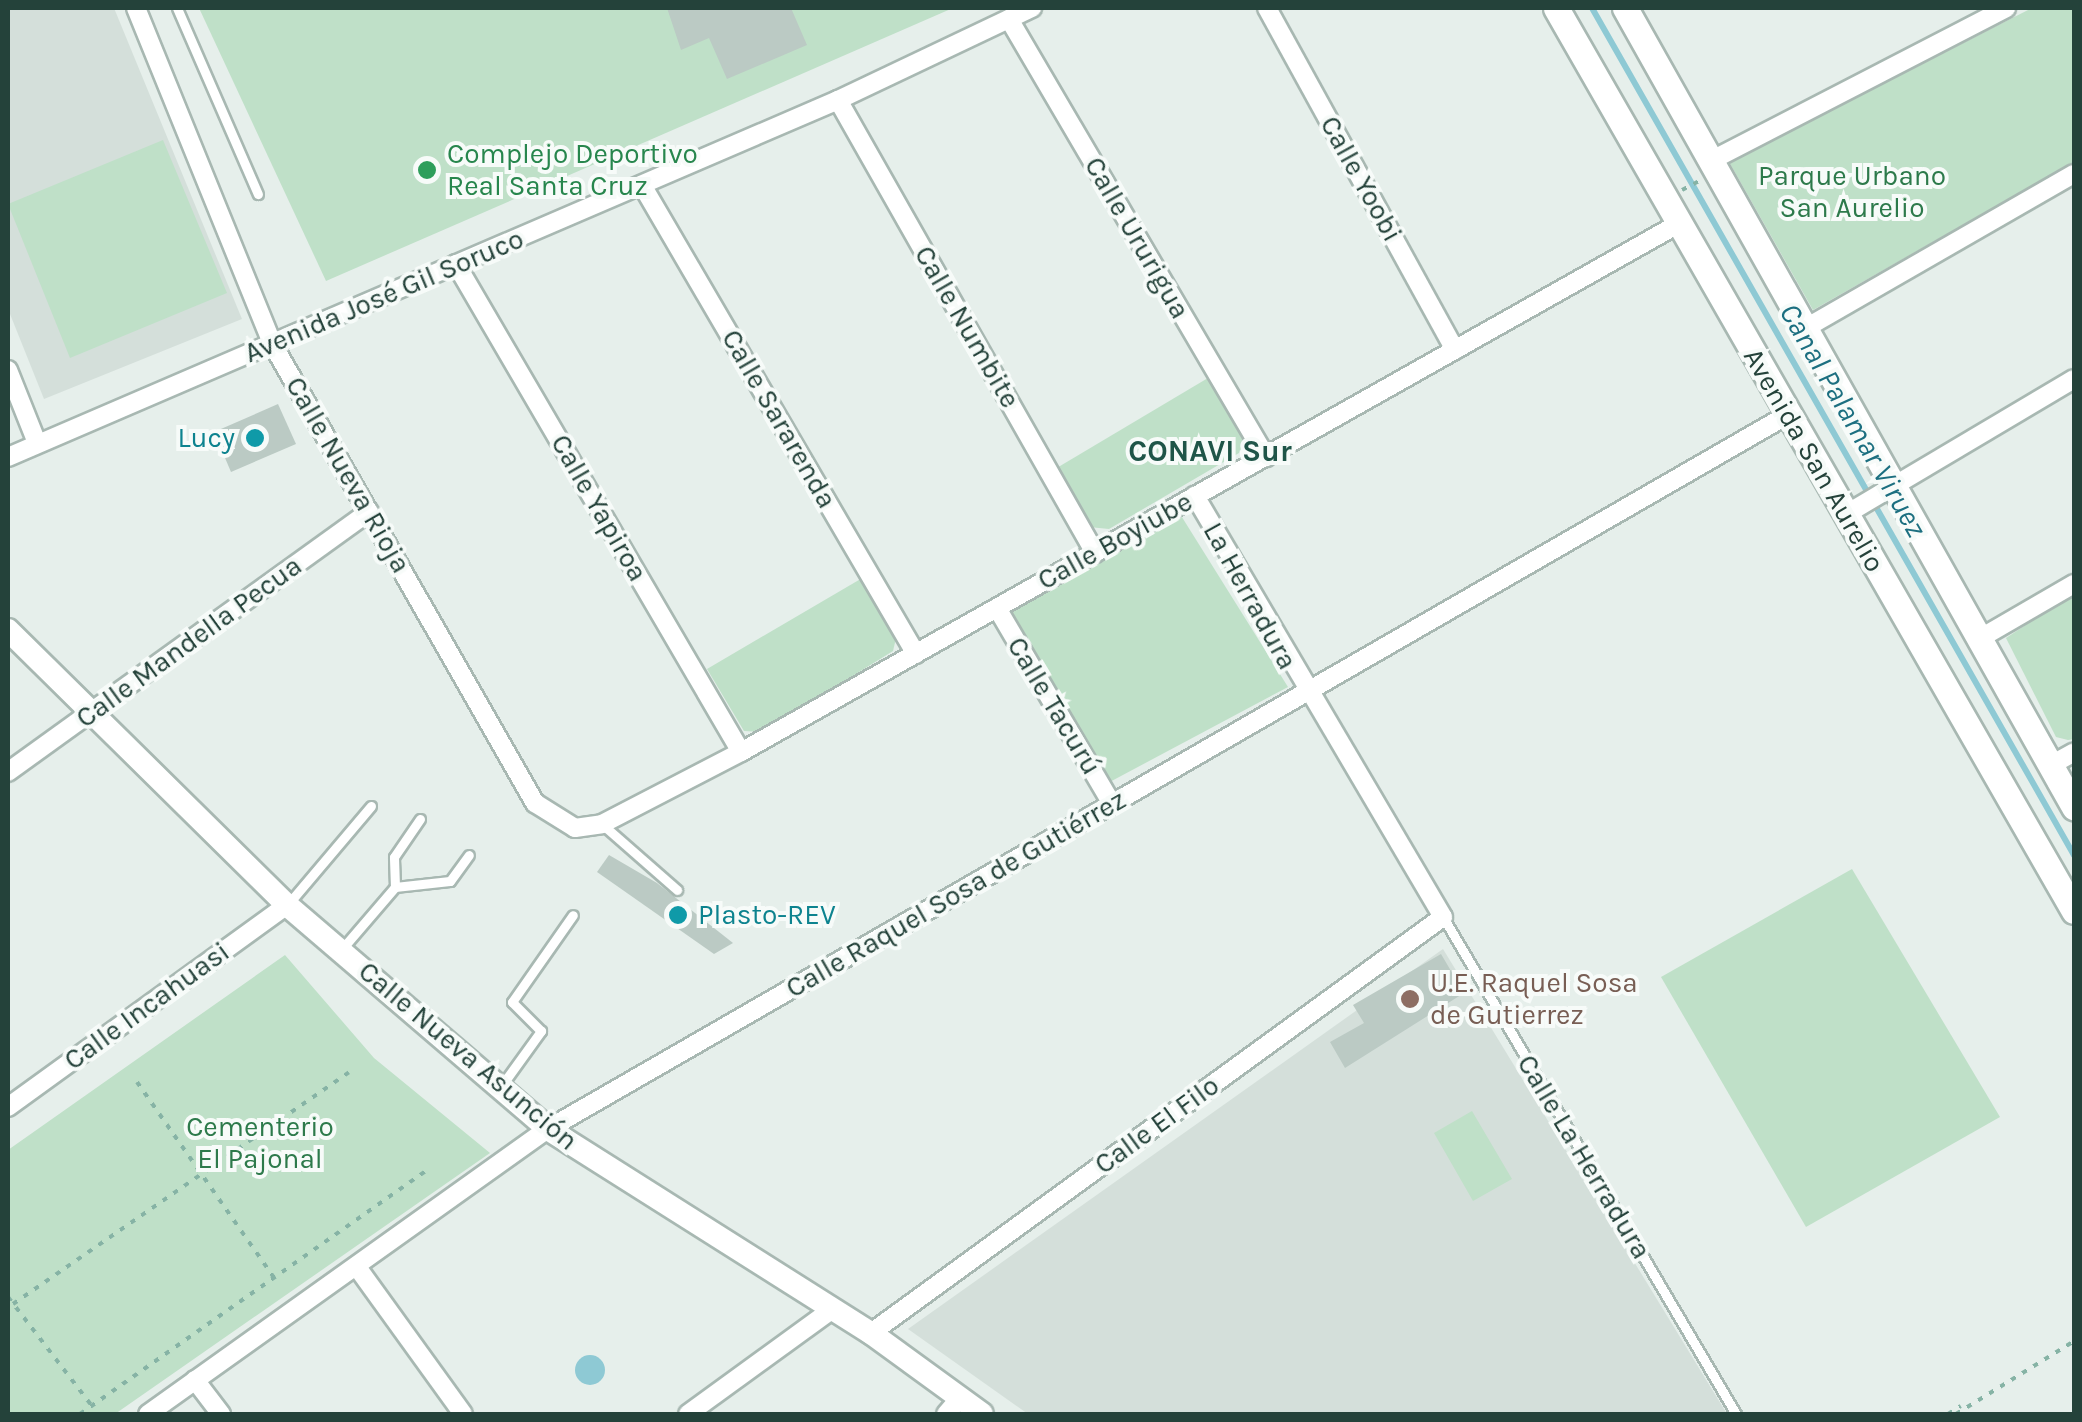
<!DOCTYPE html>
<meta charset="utf-8">
<style>
body{margin:0}
#map{position:relative;width:2082px;height:1422px;overflow:hidden;background:#e6efeb;font-family:Karla,sans-serif}
div>[style]{position:absolute}
.built>*{inset:0;background:#d4dfda}
.green>*{inset:0;background:#bfe0c8}
.water>*{inset:0;background:#8ec9d4}
.round{border-radius:50%}
.stream>*{height:6px;margin:-3px;padding:0 3px;transform-origin:3px;border-radius:3px;background:#8ec9d4}
.building>*{inset:0;background:#bbcac4}
.path>*{height:4px;margin-top:-2px;transform-origin:0;background:repeating-linear-gradient(90deg,#86b3a5 0 5px,transparent 0 13px)}
.roads{filter:drop-shadow(2px 0 #a8b8b2) drop-shadow(-2px 0 #a8b8b2) drop-shadow(0 2px #a8b8b2) drop-shadow(0 -2px #a8b8b2)}
.service>*{height:9px;margin:-4.5px;padding:0 4.5px;transform-origin:4.5px;border-radius:4.5px;background:#fff}
.minor>*{height:18px;margin:-9px;padding:0 9px;transform-origin:9px;border-radius:9px;background:#fff}
.tertiary>*{height:22px;margin:-11px;padding:0 11px;transform-origin:11px;border-radius:11px;background:#fff}
.secondary>*{height:25px;margin:-12.5px;padding:0 12.5px;transform-origin:12.5px;border-radius:12.5px;background:#fff}
.dots>*{width:28px;height:28px;translate:-50% -50%;box-sizing:border-box;border:5px solid #f7fbf9;border-radius:50%}
span{translate:-50% -50%;white-space:nowrap;text-align:center;line-height:1.15;-webkit-text-stroke:8px #f7fbf9;paint-order:stroke}
.leisure-label{font-size:28px;color:#27864d}
.left{translate:0 -50%;text-align:left}
.park-label{font-size:28px;color:#2d7a4b}
.street-label{font-size:28px;color:#24423a}
.culture-label{font-size:28px;color:#0d838f}
.right{translate:-100% -50%;text-align:right}
.education-label{font-size:28px;color:#785e54}
.water-label{font-size:30px;color:#1c6f80;font-style:italic}
.neighbourhood-label{font-size:30px;color:#1f5548;font-weight:700}
.frame{position:absolute;inset:0;border:10px solid #24423a;pointer-events:none}
</style>
<div id="map">
<div class="built">
<div style="clip-path:polygon(8px 8px,114px 8px,242px 319px,44px 399px,8px 309px)"></div>
<div style="clip-path:polygon(1443px 949px,1727px 1414px,1028px 1414px,908px 1329px)"></div>
</div>
<div class="green">
<div style="clip-path:polygon(199px 8px,953px 8px,326px 281px)"></div>
<div style="clip-path:polygon(2032px 8px,2074px 8px,2074px 162px,1813px 310px,1729px 162px)"></div>
<div style="clip-path:polygon(163px 140px,227px 293px,70px 358px,8px 204px)"></div>
<div style="clip-path:polygon(1213px 375px,1246px 438px,1239px 453px,1109px 529px,1089px 527px,1055px 469px)"></div>
<div style="clip-path:polygon(1180px 514px,1288px 687px,1106px 784px,1012px 611px)"></div>
<div style="clip-path:polygon(864px 577px,897px 634px,893px 651px,762px 732px,744px 731px,707px 669px)"></div>
<div style="clip-path:polygon(2074px 593px,2074px 739px,2068px 740px,2056px 737px,2006px 638px)"></div>
<div style="clip-path:polygon(1852px 869px,2000px 1117px,1806px 1227px,1661px 977px)"></div>
<div style="clip-path:polygon(285px 955px,374px 1058px,490px 1153px,115px 1414px,8px 1414px,8px 1150px)"></div>
<div style="clip-path:polygon(1472px 1111px,1512px 1179px,1473px 1201px,1434px 1133px)"></div>
</div>
<div class="water">
<div class="round" style="left:575px;top:1355px;width:30px;height:30px"></div>
</div>
<div class="stream">
<div style="left:1592px;top:8px;width:975px;rotate:60.36deg"></div>
</div>
<div class="building">
<div style="clip-path:polygon(667px 8px,791px 8px,807px 45px,727px 79px,709px 38px,681px 50px)"></div>
<div style="clip-path:polygon(278px 404px,296px 444px,231px 472px,214px 432px)"></div>
<div style="clip-path:polygon(609px 855px,657px 883px,733px 943px,714px 954px,597px 872px)"></div>
<div style="clip-path:polygon(1441px 954px,1464px 993px,1345px 1068px,1330px 1042px,1364px 1023px,1353px 1005px)"></div>
</div>
<div class="path">
<div style="left:1682px;top:190px;width:21px;rotate:-28deg"></div>
<div style="left:137px;top:1082px;width:239px;rotate:55deg"></div>
<div style="left:8px;top:1297px;width:138px;rotate:52.4deg"></div>
<div style="left:13px;top:1304px;width:408px;rotate:-34.6deg"></div>
<div style="left:80px;top:1414px;width:428px;rotate:-35.1deg"></div>
<div style="left:1948px;top:1414px;width:15px;rotate:-32deg"></div>
<div style="left:1956px;top:1414px;width:139px;rotate:-31.7deg"></div>
</div>
<div class="roads">
<div class="service">
<div style="left:177px;top:8px;width:203px;rotate:66.5deg"></div>
<div style="left:602px;top:824px;width:100px;rotate:41.3deg"></div>
<div style="left:395px;top:887px;width:30px;rotate:-92deg"></div>
<div style="left:394px;top:857px;width:46px;rotate:-55.6deg"></div>
<div style="left:289px;top:903px;width:127px;rotate:-49.8deg"></div>
<div style="left:1443px;top:917px;width:577px;rotate:59.48deg"></div>
<div style="left:341px;top:950px;width:83px;rotate:-49.4deg"></div>
<div style="left:395px;top:887px;width:55px;rotate:-6.2deg"></div>
<div style="left:450px;top:881px;width:32px;rotate:-54deg"></div>
<div style="left:502px;top:1085px;width:67px;rotate:-54.2deg"></div>
<div style="left:541px;top:1031px;width:41px;rotate:-135deg"></div>
<div style="left:512px;top:1002px;width:106px;rotate:-55deg"></div>
</div>
<div class="minor">
<div style="left:136px;top:8px;width:364px;rotate:67.9deg"></div>
<div style="left:273px;top:345px;width:528px;rotate:60.23deg"></div>
<div style="left:535px;top:803px;width:47px;rotate:32deg"></div>
<div style="left:575px;top:828px;width:27px;rotate:-8deg"></div>
<div style="left:602px;top:824px;width:157px;rotate:-27.4deg"></div>
<div style="left:741px;top:752px;width:1076px;rotate:-29.4deg"></div>
<div style="left:1267px;top:8px;width:390px;rotate:61.2deg"></div>
<div style="left:1009px;top:19px;width:508px;rotate:59.6deg"></div>
<div style="left:838px;top:100px;width:521px;rotate:60.43deg"></div>
<div style="left:1712px;top:160px;width:331px;rotate:-27.3deg"></div>
<div style="left:642px;top:185px;width:543px;rotate:59.71deg"></div>
<div style="left:456px;top:264px;width:565px;rotate:59.71deg"></div>
<div style="left:1804px;top:329px;width:311px;rotate:-29.9deg"></div>
<div style="left:8px;top:370px;width:79px;rotate:68.3deg"></div>
<div style="left:8px;top:457px;width:904px;rotate:-23.27deg"></div>
<div style="left:838px;top:100px;width:215px;rotate:-25.4deg"></div>
<div style="left:1845px;top:515px;width:266px;rotate:-30.7deg"></div>
<div style="left:997px;top:608px;width:227px;rotate:59.6deg"></div>
<div style="left:1979px;top:639px;width:110px;rotate:-30.1deg"></div>
<div style="left:2051px;top:765px;width:26px;rotate:-29deg"></div>
<div style="left:8px;top:772px;width:445px;rotate:-35.8deg"></div>
<div style="left:8px;top:1107px;width:344px;rotate:-35.9deg"></div>
<div style="left:357px;top:1267px;width:181px;rotate:54.2deg"></div>
<div style="left:871px;top:1333px;width:707px;rotate:-36.03deg"></div>
<div style="left:1443px;top:917px;width:489px;rotate:-120.5deg"></div>
<div style="left:195px;top:1380px;width:43px;rotate:52.6deg"></div>
<div style="left:148px;top:1414px;width:491px;rotate:-35.5deg"></div>
<div style="left:548px;top:1129px;width:1432px;rotate:-29.95deg"></div>
<div style="left:688px;top:1414px;width:175px;rotate:-36deg"></div>
<div style="left:946px;top:1414px;width:21px;rotate:-49deg"></div>
</div>
<div class="tertiary">
<div style="left:8px;top:630px;width:392px;rotate:44.6deg"></div>
<div style="left:287px;top:905px;width:344px;rotate:40.6deg"></div>
<div style="left:548px;top:1129px;width:382px;rotate:32.3deg"></div>
<div style="left:871px;top:1333px;width:137px;rotate:36.1deg"></div>
</div>
<div class="secondary">
<div style="left:1556px;top:8px;width:1041px;rotate:60.16deg"></div>
<div style="left:1625px;top:8px;width:917px;rotate:60.67deg"></div>
</div>
</div>
<div class="dots">
<div style="left:427px;top:170px;background:#2e9e5b"></div>
<div style="left:255px;top:438px;background:#0f9aa8"></div>
<div style="left:678px;top:915px;background:#0f9aa8"></div>
<div style="left:1410px;top:999px;background:#8d6e63"></div>
</div>
<div class="leisure-label">
<span class="left" style="left:447px;top:170px">Complejo Deportivo<br>Real Santa Cruz</span>
</div>
<div class="park-label">
<span style="left:1852px;top:192px">Parque Urbano<br>San Aurelio</span>
<span style="left:260px;top:1143px">Cementerio<br>El Pajonal</span>
</div>
<div class="street-label">
<span style="left:1361px;top:179px;rotate:61deg">Calle Yoobi</span>
<span style="left:1137px;top:238px;rotate:60deg">Calle Ururigua</span>
<span style="left:384px;top:296px;rotate:-23deg">Avenida José Gil Soruco</span>
<span style="left:967px;top:327px;rotate:60deg">Calle Numbite</span>
<span style="left:779px;top:419px;rotate:60deg">Calle Sararenda</span>
<span style="left:1814px;top:460px;rotate:60deg">Avenida San Aurelio</span>
<span style="left:348px;top:475px;rotate:60deg">Calle Nueva Rioja</span>
<span style="left:599px;top:508px;rotate:60deg">Calle Yapiroa</span>
<span style="left:1115px;top:541px;rotate:-29deg">Calle Boyiube</span>
<span style="left:1250px;top:596px;rotate:61deg">La Herradura</span>
<span style="left:189px;top:642px;rotate:-36deg">Calle Mandella Pecua</span>
<span style="left:1054px;top:706px;rotate:59deg">Calle Tacurú</span>
<span style="left:956px;top:894px;rotate:-30deg">Calle Raquel Sosa de Gutiérrez</span>
<span style="left:147px;top:1006px;rotate:-36deg">Calle Incahuasi</span>
<span style="left:468px;top:1056px;rotate:40deg">Calle Nueva Asunción</span>
<span style="left:1157px;top:1125px;rotate:-36deg">Calle El Filo</span>
<span style="left:1584px;top:1157px;rotate:59deg">Calle La Herradura</span>
</div>
<div class="culture-label">
<span class="right" style="left:235px;top:438px">Lucy</span>
<span class="left" style="left:698px;top:915px">Plasto-REV</span>
</div>
<div class="education-label">
<span class="left" style="left:1430px;top:999px">U.E. Raquel Sosa<br>de Gutierrez</span>
</div>
<div class="water-label">
<span style="left:1853px;top:420px;rotate:60deg">Canal Palamar Viruez</span>
</div>
<div class="neighbourhood-label">
<span style="left:1210px;top:451px">CONAVI Sur</span>
</div>
<div class="frame"></div>
</div>
